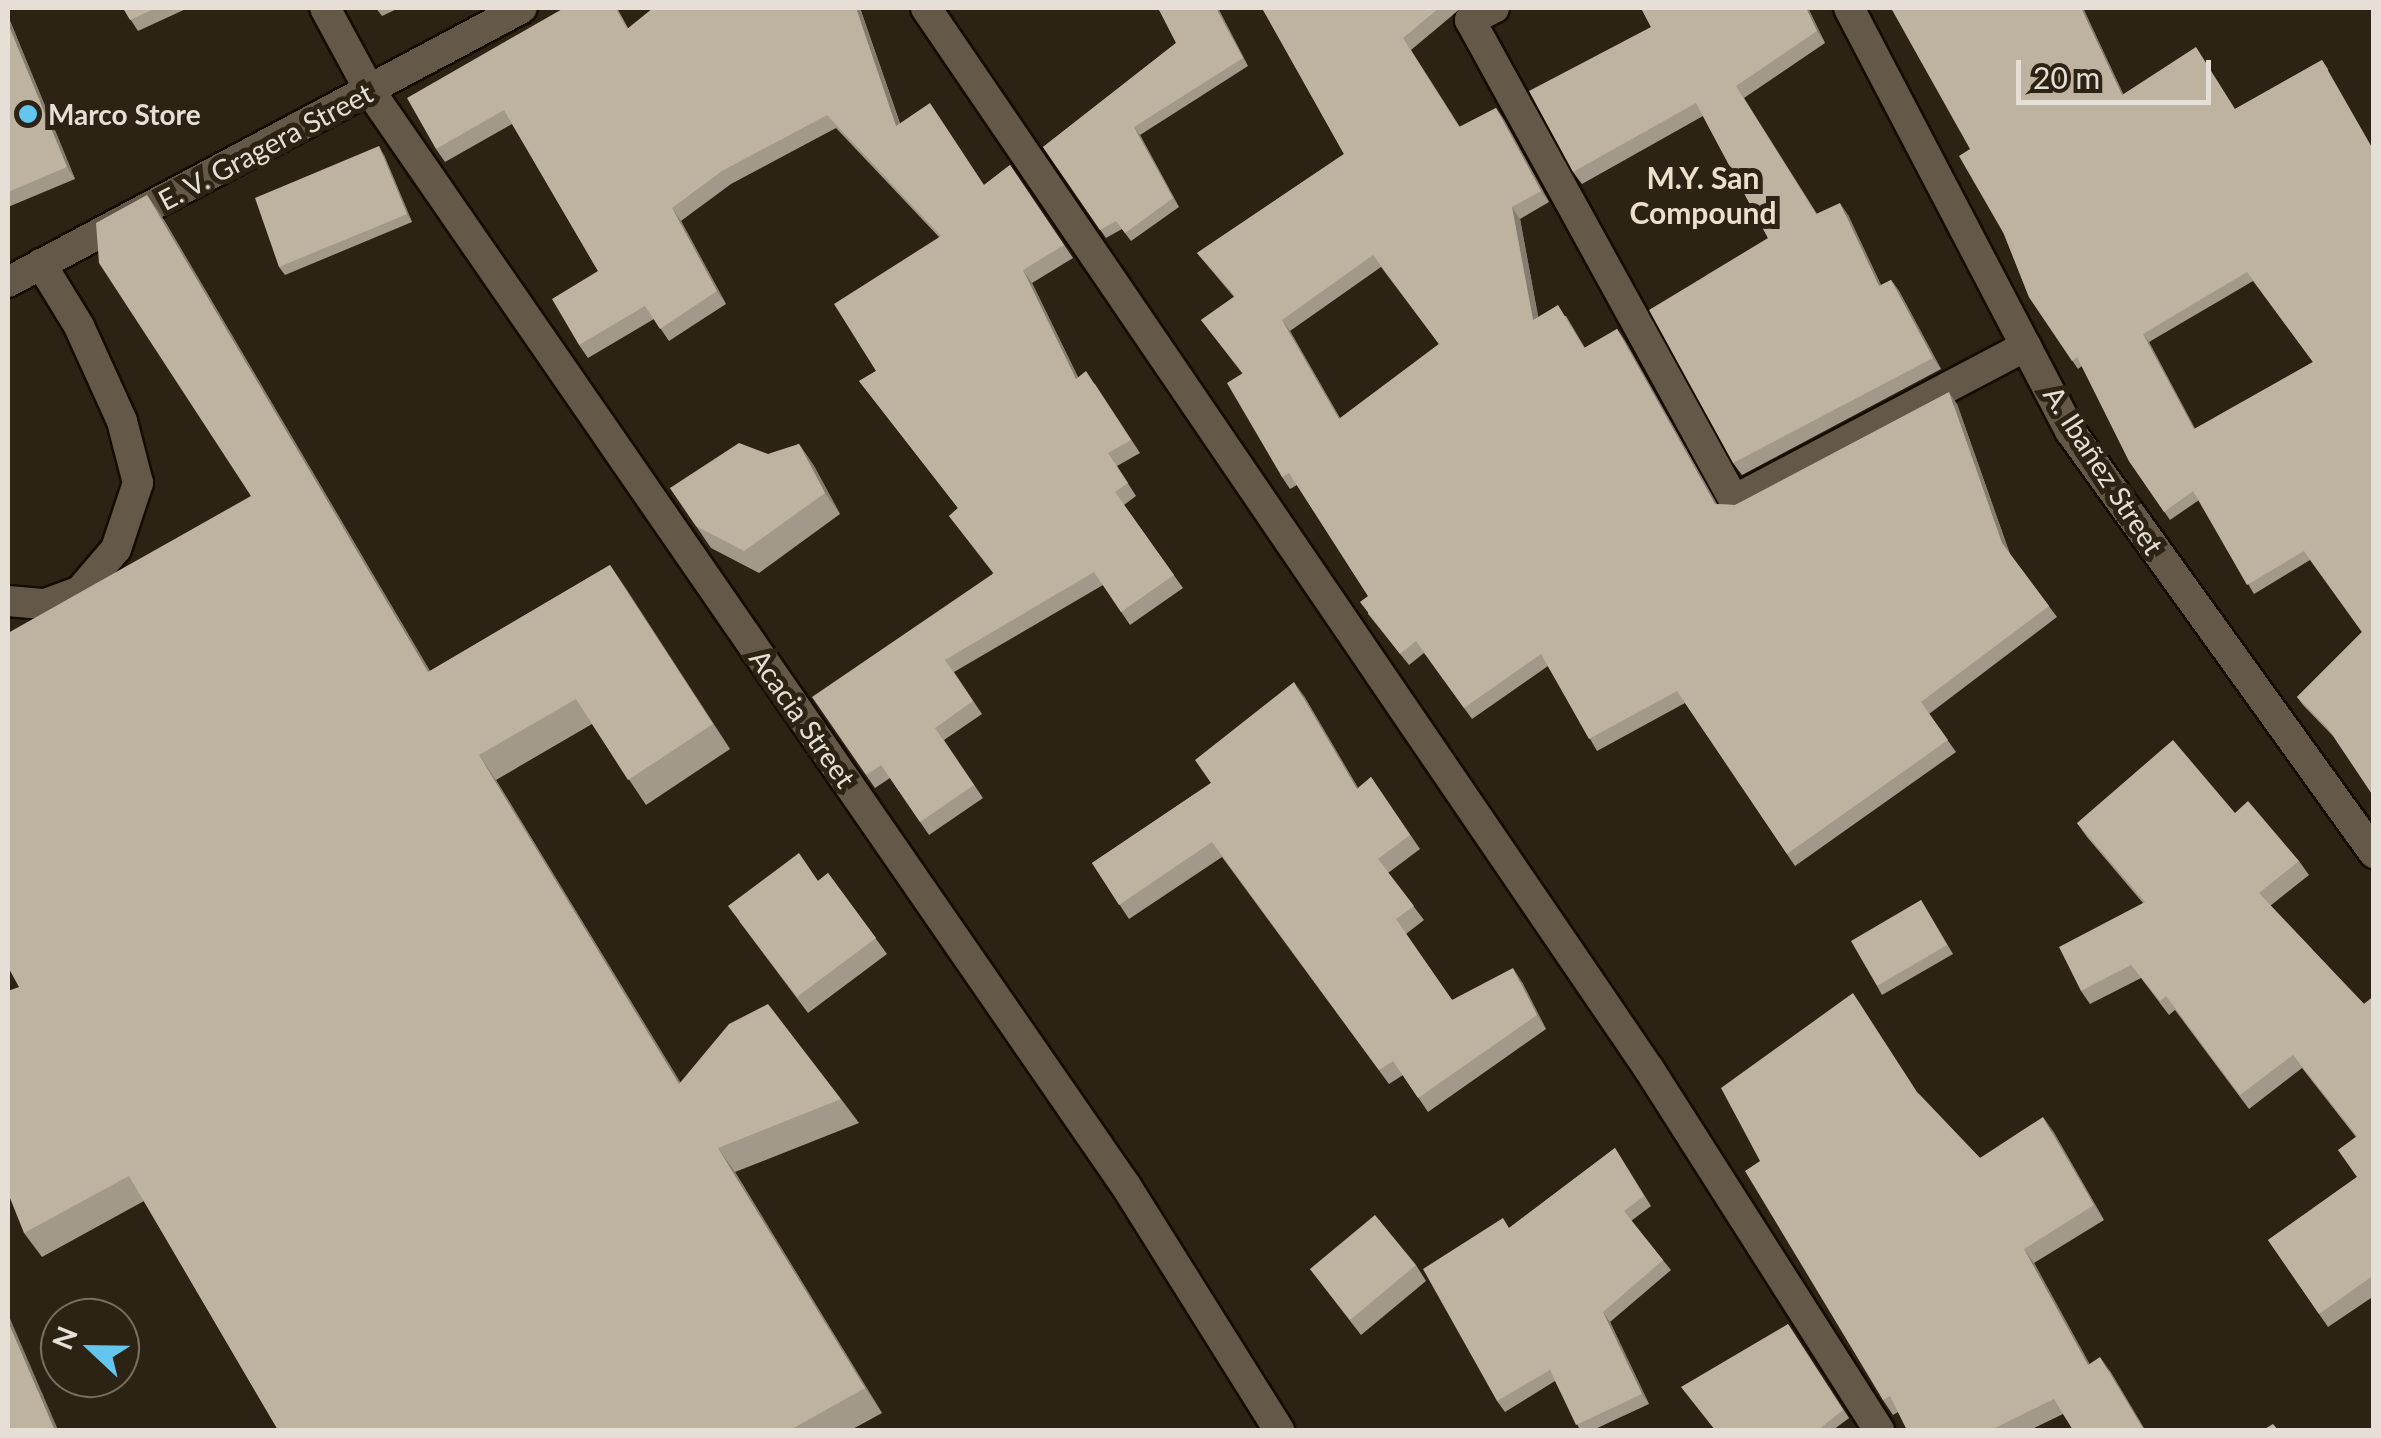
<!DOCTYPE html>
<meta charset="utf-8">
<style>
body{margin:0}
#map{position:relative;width:2381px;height:1438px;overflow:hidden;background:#2d2314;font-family:Lato,sans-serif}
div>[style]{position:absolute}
.roads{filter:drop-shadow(2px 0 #150c02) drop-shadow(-2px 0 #150c02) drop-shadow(0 2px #150c02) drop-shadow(0 -2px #150c02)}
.minor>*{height:30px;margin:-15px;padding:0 15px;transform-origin:15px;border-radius:15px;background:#645948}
.wall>*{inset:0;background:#a3998a}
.shaded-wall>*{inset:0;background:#857d70}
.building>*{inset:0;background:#beb2a0}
.dots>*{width:28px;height:28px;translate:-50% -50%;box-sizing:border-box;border:5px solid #2d2314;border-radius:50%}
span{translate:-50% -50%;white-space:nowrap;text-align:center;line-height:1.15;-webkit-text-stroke:10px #2d2314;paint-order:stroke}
.poi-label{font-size:28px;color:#e5dfd5;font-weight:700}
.left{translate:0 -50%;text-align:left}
.street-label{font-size:28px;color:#e5dfd5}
.neighbourhood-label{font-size:30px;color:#ecdfcc;font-weight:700}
.frame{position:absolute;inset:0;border:10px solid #e5dfd5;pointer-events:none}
.north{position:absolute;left:40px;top:1298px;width:100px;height:100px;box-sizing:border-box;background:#2d2314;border:2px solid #776e61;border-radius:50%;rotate:292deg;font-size:28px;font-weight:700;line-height:40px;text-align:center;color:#e5dfd5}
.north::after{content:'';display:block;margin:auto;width:35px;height:45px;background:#64c5ee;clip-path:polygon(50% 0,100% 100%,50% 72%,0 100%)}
.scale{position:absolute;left:2016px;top:60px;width:195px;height:45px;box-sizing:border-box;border:5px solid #e5dfd5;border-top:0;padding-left:12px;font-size:30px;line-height:35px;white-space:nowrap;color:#e5dfd5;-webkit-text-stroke:8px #2d2314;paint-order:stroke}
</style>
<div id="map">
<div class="roads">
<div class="minor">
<div style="left:325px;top:8px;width:94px;rotate:61.5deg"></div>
<div style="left:370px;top:91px;width:1331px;rotate:55.38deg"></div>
<div style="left:1126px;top:1186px;width:288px;rotate:57.9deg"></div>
<div style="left:926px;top:8px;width:1284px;rotate:55.73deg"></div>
<div style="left:1649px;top:1069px;width:428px;rotate:57.5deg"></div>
<div style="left:1494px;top:8px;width:27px;rotate:153deg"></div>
<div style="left:1470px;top:20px;width:548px;rotate:61.19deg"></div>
<div style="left:1734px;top:500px;width:330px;rotate:-27.8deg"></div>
<div style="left:1849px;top:8px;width:479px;rotate:62.4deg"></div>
<div style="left:2071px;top:432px;width:519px;rotate:54.26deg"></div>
<div style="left:8px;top:282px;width:582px;rotate:-28.06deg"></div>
<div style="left:8px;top:601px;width:37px;rotate:5deg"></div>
<div style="left:45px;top:604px;width:37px;rotate:-20deg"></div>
<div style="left:80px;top:591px;width:55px;rotate:-49.4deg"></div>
<div style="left:116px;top:549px;width:70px;rotate:-71.6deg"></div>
<div style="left:138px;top:483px;width:64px;rotate:-104.5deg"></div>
<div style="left:122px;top:421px;width:104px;rotate:-114.4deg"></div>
<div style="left:79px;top:326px;width:73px;rotate:-121.5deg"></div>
</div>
</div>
<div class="wall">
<div style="clip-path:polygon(123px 8px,188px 8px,138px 31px)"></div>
<div style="clip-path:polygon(376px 8px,399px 8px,382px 16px)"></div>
<div style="clip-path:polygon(617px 8px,628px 28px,860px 8px,900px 123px,984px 185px,1010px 165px,1073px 258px,1032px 283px,1078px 377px,1095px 384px,1140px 453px,1117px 466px,1136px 496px,1124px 505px,1183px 588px,1130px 625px,1103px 585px,954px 672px,982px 714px,944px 740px,983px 798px,929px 835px,890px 778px,875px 788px,866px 775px,993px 573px,949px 516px,958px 508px,859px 381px,876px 371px,939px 237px,836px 128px,731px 184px,681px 221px,726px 304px,669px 341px,654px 319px,588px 358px,579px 345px,598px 271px,512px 124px,445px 162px,436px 149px)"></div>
<div style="clip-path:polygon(1218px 8px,1248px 66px,1140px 135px,1179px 207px,1131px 241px,1122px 229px,1106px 238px,1043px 147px,1176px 43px)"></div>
<div style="clip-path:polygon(evenodd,1262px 8px,1461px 8px,1411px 50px,1460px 127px,1496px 108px,1504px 120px,1549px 202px,1520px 219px,1538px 317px,1566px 316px,1585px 348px,1617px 329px,1625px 341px,1717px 504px,1735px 505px,1957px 404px,2010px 554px,2057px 617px,1929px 714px,1956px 752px,1795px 866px,1685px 703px,1597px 751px,1548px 666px,1472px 719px,1424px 653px,1409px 665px,1368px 614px,1368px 596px,1297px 485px,1290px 489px,1282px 477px,1242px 373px,1201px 320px,1234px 297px,1197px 253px,1344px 154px,1262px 8px,1381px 267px,1439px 344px,1340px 418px,1290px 331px,1381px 267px)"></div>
<div style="clip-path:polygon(1641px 8px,1808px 8px,1825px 43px,1744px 98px,1817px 214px,1848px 215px,1881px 285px,1891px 280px,1899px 291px,1941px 369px,1742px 475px,1733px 463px,1768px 238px,1703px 116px,1582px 184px,1573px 172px,1651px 27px)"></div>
<div style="clip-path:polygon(evenodd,2083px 8px,2123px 94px,2235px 109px,2322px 60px,2328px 69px,2374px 797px,2333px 736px,2303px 705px,2297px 697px,2362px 632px,2310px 560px,2254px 594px,2199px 500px,2170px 520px,2129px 461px,2082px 366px,2078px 369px,2029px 297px,1970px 149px,2083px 8px,2253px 281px,2313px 362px,2195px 429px,2149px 342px,2253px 281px)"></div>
<div style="clip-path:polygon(8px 16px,75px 179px,8px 207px)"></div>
<div style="clip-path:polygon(384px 155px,412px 222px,285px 275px,279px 267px)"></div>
<div style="clip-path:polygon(147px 195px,164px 220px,430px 671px,610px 565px,730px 749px,646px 805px,592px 724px,496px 780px,680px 1082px,841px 1099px,859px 1123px,735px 1172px,882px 1413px,851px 1430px,278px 1430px,144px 1201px,42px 1257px,24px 1233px,19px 987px,251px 496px)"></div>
<div style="clip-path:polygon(799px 444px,814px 466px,840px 514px,759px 573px,711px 548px,670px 488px)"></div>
<div style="clip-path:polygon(1304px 696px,1358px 788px,1371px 777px,1420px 849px,1388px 873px,1424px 920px,1406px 934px,1452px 1000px,1522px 982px,1546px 1029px,1428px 1112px,1403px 1075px,1389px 1084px,1222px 857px,1129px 919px,1092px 863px,1211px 783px)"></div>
<div style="clip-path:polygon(2235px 813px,2299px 861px,2309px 875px,2270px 906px,2364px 1004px,2374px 996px,2374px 1296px,2328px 1327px,2268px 1240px,2357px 1177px,2356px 1137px,2302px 1068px,2249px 1109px,2175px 1010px,2169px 1015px,2141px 978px,2090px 1004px,2081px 991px,2143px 903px,2087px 837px,2077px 823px)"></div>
<div style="clip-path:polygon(828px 873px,887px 954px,808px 1013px,739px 921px,818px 881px)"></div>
<div style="clip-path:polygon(1921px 900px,1953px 954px,1882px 995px,1877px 986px)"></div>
<div style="clip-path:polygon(1919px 1094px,1980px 1158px,2053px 1131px,2104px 1220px,2034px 1263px,2089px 1364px,2110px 1371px,2145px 1430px,2073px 1430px,2063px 1414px,2030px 1430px,1907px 1430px,1898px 1412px,1893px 1415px,1883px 1400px,1760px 1161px)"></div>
<div style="clip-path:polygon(1615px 1148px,1651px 1206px,1631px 1221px,1671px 1270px,1610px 1322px,1649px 1404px,1593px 1430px,1580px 1430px,1555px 1381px,1505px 1412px,1497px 1401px,1509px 1228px)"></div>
<div style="clip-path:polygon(1416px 1265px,1426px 1281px,1361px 1335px,1310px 1269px)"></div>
<div style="clip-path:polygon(1788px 1324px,1849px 1418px,1833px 1430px,1715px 1430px)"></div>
</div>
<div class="shaded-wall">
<div style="clip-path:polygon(856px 8px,860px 8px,905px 139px,896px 126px)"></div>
<div style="clip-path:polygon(1216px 8px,1218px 8px,1248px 66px,1243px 58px)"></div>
<div style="clip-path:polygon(1806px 8px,1808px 8px,1825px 43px,1817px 31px)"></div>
<div style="clip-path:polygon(2081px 8px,2083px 8px,2128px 104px,2122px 95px)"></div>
<div style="clip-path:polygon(8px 16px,75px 179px,67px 167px,8px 24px)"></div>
<div style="clip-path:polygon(1496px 108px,1504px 120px,1549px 202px,1541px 191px)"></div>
<div style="clip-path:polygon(1134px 127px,1140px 135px,1179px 207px,1173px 198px)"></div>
<div style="clip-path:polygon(379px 146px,384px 155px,412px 222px,407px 214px)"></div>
<div style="clip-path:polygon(147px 195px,164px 220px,445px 697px,428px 672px)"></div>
<div style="clip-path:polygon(1840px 203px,1848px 215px,1887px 298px,1879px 286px)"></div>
<div style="clip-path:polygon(1512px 207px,1520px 219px,1541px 331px,1533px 320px)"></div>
<div style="clip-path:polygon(672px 208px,681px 221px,726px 304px,717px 291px)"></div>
<div style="clip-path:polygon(1023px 270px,1032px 283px,1085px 392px,1076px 379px)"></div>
<div style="clip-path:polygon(1891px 280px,1899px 291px,1941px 369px,1933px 358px)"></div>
<div style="clip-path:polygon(1282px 320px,1290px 331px,1347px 431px,1339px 419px)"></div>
<div style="clip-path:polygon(1617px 329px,1625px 341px,1723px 515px,1715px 504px)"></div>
<div style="clip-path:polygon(2143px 334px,2149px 342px,2200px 438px,2194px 429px)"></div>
<div style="clip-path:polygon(1949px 392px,1957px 404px,2010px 555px,2002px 543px)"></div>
<div style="clip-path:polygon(799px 444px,814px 466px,840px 514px,825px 493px)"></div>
<div style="clip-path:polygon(610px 565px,627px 590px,730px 749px,713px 724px)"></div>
<div style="clip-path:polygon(1294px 682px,1304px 696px,1367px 803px,1357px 789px)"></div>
<div style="clip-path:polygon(479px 755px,496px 780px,696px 1108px,679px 1084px)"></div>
<div style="clip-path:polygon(1513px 968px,1522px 982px,1546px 1029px,1537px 1015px)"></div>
<div style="clip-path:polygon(2043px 1117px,2053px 1131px,2104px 1220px,2094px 1205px)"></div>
<div style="clip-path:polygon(718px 1148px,735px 1172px,882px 1413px,865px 1388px)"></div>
<div style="clip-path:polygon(2024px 1249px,2034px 1263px,2098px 1379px,2088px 1365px)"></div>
<div style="clip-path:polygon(1603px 1312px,1610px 1322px,1649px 1404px,1642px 1394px)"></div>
<div style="clip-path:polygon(8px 1314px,58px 1430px,55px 1430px,8px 1321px)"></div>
<div style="clip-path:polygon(2100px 1357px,2110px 1371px,2145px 1430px,2144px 1430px)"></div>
</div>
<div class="building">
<div style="clip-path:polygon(123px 8px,156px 8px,130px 20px)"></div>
<div style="clip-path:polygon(564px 8px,615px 8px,627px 29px,653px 8px,856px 8px,896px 126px,930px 103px,984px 185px,1010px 165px,1064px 245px,1023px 270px,1076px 379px,1086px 371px,1131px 440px,1108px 453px,1128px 483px,1115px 492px,1174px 575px,1121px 612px,1094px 572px,945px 660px,973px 701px,935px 728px,974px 785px,920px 822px,881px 765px,866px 775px,812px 697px,994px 573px,949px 516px,958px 508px,859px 381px,876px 371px,834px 304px,941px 236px,827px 115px,722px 171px,672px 208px,717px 291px,660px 329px,645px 306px,579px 345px,552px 299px,598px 271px,504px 110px,436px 149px,407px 98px)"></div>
<div style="clip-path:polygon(1158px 8px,1216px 8px,1243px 58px,1134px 127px,1173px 198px,1125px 233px,1116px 221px,1100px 230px,1043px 147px,1176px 43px)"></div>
<div style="clip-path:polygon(evenodd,1262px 8px,1439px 8px,1403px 38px,1459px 127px,1496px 108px,1541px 191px,1512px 207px,1533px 320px,1558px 305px,1584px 348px,1617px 329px,1715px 504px,1735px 505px,1949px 392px,2002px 543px,2049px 606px,1921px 702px,1948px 740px,1787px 854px,1677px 691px,1589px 739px,1541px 654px,1464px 708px,1416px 641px,1400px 654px,1360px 602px,1368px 596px,1289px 473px,1282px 477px,1227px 383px,1243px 373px,1201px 320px,1235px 296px,1197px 253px,1344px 154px,1262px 8px,1373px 255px,1439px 344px,1339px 419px,1282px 320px,1373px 255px)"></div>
<div style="clip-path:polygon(1641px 8px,1806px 8px,1817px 31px,1736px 86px,1816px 214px,1840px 203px,1879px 286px,1891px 280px,1933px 358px,1733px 463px,1649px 310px,1768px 238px,1696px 103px,1573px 172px,1529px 91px,1651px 27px)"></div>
<div style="clip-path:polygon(evenodd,1891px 8px,2081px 8px,2122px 95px,2196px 47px,2235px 109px,2322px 60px,2374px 151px,2374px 797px,2328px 728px,2297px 697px,2362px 632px,2304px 551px,2247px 585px,2193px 491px,2164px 512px,2129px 461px,2077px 357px,2072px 361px,2029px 297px,2004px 234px,1959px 156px,1970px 149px,1891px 8px,2247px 272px,2313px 362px,2194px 429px,2143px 334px,2247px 272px)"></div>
<div style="clip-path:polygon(8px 24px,67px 167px,8px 192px)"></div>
<div style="clip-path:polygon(379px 146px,407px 214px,279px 267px,255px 198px)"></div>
<div style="clip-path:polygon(147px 195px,428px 672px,610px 565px,713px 724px,628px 780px,576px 699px,479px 755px,679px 1084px,729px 1024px,768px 1004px,841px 1099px,718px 1148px,865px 1388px,790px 1430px,278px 1430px,129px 1176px,24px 1233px,8px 1193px,8px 991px,19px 987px,8px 967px,8px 633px,251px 496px,99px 263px,96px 223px)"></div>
<div style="clip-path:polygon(739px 443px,768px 454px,799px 444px,825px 493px,744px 551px,696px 526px,670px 488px)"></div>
<div style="clip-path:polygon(1294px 682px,1357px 789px,1371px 777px,1410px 835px,1378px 859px,1414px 906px,1396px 919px,1452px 1000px,1513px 968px,1537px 1015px,1418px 1098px,1393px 1061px,1379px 1070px,1212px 842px,1119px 905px,1092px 863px,1211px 783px,1195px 760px)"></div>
<div style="clip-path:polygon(2173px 740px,2235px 813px,2248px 801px,2299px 861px,2259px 893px,2364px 1004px,2374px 996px,2374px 1275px,2319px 1314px,2268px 1240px,2357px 1177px,2338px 1150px,2357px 1136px,2293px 1055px,2240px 1095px,2166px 996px,2160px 1001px,2131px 965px,2081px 991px,2059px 947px,2145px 902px,2077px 823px)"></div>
<div style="clip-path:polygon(799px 853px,818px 881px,828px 873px,876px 938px,797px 997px,728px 906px)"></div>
<div style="clip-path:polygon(1921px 900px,1947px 945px,1877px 986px,1851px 941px)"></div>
<div style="clip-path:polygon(1853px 993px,1917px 1092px,1980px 1158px,2043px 1117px,2094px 1205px,2024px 1249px,2088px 1365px,2100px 1357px,2144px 1430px,2073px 1430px,2054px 1399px,1991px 1430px,1907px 1430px,1890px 1396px,1883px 1400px,1745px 1171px,1760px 1161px,1721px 1088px)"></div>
<div style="clip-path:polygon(1615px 1148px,1644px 1196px,1624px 1211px,1663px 1260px,1603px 1312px,1642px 1394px,1576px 1425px,1550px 1370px,1497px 1401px,1423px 1269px,1503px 1218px,1509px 1228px)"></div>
<div style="clip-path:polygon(1375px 1215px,1416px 1265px,1350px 1320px,1310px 1269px)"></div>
<div style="clip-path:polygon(8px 1321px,55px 1430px,8px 1430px)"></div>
<div style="clip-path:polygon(1788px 1324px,1843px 1410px,1818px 1430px,1715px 1430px,1681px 1387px)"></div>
<div style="clip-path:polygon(2273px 1424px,2278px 1430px,2263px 1430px)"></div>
</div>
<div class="dots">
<div style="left:28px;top:114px;background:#64c5ee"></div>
</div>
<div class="poi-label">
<span class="left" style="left:48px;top:114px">Marco Store</span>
</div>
<div class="street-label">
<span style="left:265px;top:146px;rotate:-28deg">E. V. Gragera Street</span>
<span style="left:2104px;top:470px;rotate:57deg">A. Ibañez Street</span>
<span style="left:803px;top:718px;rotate:55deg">Acacia Street</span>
</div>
<div class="neighbourhood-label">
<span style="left:1703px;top:194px">M.Y. San<br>Compound</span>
</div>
<div class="frame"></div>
<div class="north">N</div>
<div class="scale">20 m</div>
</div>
